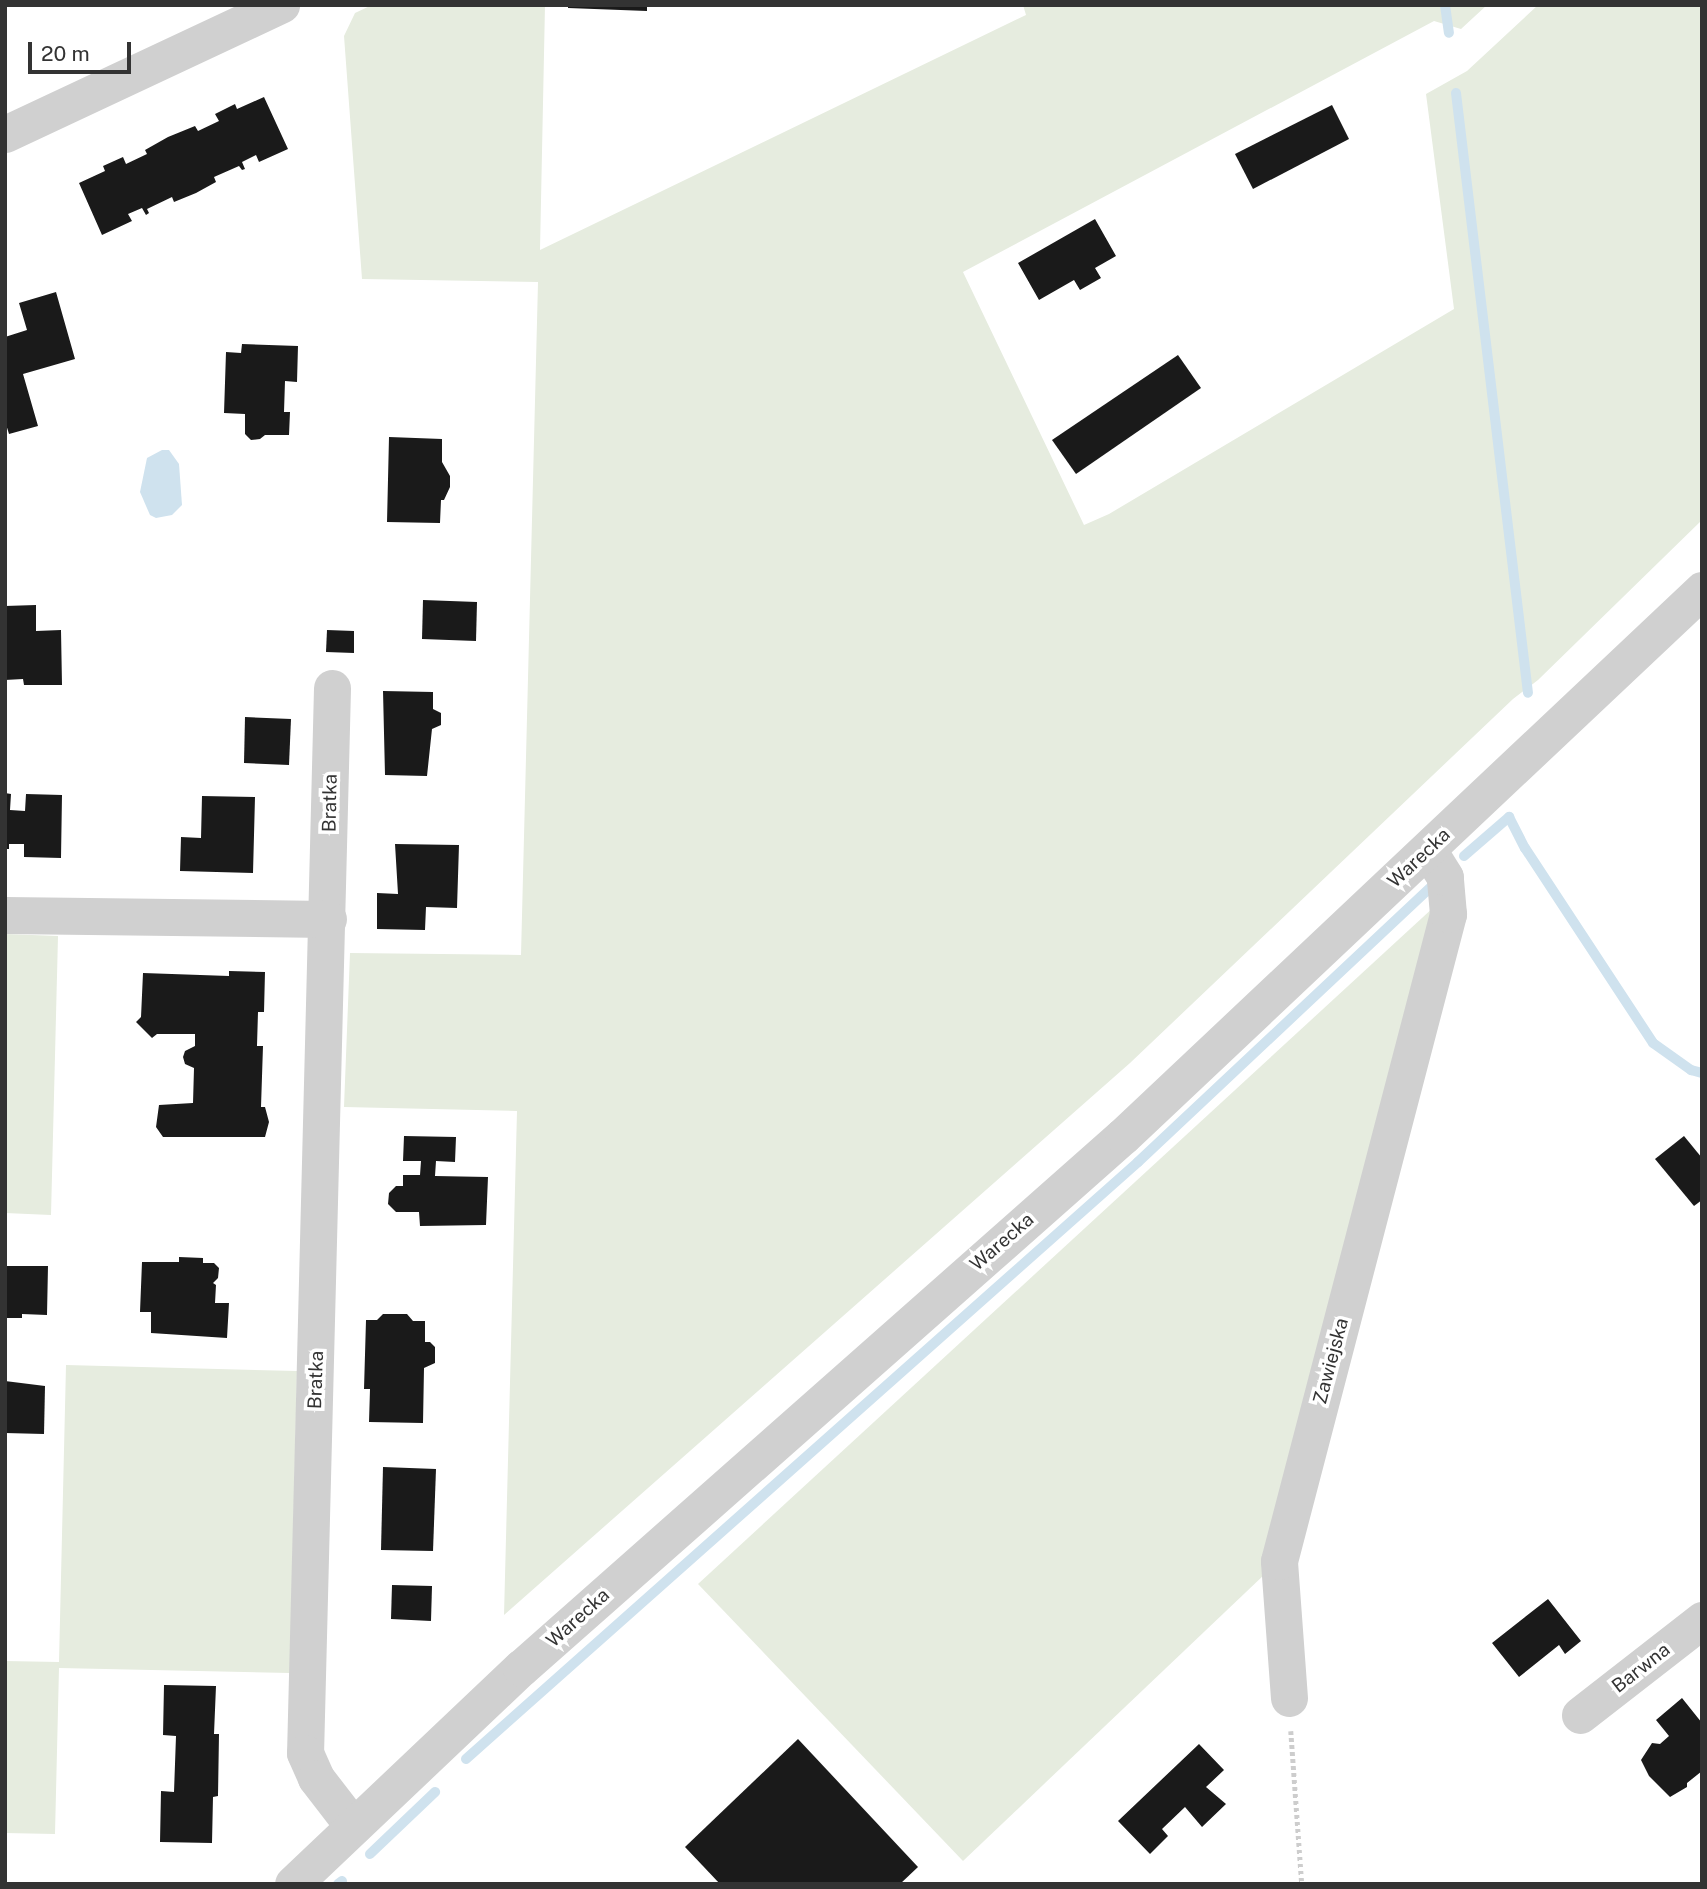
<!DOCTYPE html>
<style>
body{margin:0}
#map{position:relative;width:1707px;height:1889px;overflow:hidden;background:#fff;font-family:"Public Sans",sans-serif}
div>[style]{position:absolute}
.green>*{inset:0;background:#e6ecdf}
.water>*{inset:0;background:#cfe2ee}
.stream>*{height:10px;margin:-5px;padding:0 5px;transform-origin:5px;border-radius:5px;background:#cfe2ee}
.building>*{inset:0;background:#1a1a1a}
.path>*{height:4.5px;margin-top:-2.25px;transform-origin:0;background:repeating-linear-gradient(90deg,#cdcdcd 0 3.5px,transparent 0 7px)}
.minor>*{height:37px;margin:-18.5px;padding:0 18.5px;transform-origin:18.5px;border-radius:18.5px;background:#d0d0d0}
span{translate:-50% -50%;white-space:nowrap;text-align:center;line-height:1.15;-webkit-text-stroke:7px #fff;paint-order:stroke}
.street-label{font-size:19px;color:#333}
.frame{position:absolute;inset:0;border:7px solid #333;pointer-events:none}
.scale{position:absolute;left:28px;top:42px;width:103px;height:32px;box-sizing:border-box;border:4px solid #333;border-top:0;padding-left:9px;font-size:21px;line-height:24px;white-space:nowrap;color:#333;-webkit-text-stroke:5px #fff;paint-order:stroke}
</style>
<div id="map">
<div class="green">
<div style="clip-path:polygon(372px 5px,545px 5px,540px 250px,1026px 15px,1023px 5px,1487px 5px,1461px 29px,1434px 21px,963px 272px,1084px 525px,1109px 514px,1454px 309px,1426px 94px,1467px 71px,1538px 5px,1702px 5px,1702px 520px,1538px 680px,1513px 699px,1130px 1063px,504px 1615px,517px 1111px,344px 1107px,350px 953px,521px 955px,538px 282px,362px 279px,344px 36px,355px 13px)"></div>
<div style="clip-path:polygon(1435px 906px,1265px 1574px,963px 1861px,698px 1584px)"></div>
<div style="clip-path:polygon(5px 934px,58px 936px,51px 1215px,5px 1213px)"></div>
<div style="clip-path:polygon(66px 1365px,297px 1371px,290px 1673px,59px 1668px,55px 1834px,5px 1833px,5px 1661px,59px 1662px)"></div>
</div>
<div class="water">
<div style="clip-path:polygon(162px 450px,169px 450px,179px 464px,182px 505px,172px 515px,156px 518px,150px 515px,140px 492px,147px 458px)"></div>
</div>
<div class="stream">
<div style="left:1445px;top:5px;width:28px;rotate:82deg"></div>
<div style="left:1456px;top:93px;width:604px;rotate:83.16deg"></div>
<div style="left:1464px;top:856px;width:60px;rotate:-40.9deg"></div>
<div style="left:1509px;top:817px;width:35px;rotate:63deg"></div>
<div style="left:1525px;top:848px;width:233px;rotate:56.7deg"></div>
<div style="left:1653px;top:1043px;width:47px;rotate:35.4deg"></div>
<div style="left:1691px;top:1070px;width:11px;rotate:15deg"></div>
<div style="left:466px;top:1759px;width:899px;rotate:-41.62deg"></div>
<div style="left:1138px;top:1162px;width:402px;rotate:-43.2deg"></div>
<div style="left:370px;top:1854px;width:90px;rotate:-43.6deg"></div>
<div style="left:338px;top:1884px;width:5px;rotate:-37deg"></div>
</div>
<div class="building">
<div style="clip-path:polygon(568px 5px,647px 5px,647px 11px,568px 8px)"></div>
<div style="clip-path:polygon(264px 97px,288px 149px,259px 162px,256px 155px,242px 162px,245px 169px,242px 170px,239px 166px,214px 177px,216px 182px,196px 193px,174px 202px,172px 197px,147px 209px,149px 213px,146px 215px,142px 208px,128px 214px,132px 221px,102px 235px,79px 183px,105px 171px,103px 166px,123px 157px,126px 164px,147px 154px,145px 150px,168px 137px,195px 126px,198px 131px,219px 121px,215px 114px,235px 104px,237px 109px)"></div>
<div style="clip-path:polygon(1332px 105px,1349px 139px,1253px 189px,1235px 154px)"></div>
<div style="clip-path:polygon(1095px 219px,1116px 256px,1095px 268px,1101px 278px,1080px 290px,1074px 280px,1039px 300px,1018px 263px)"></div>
<div style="clip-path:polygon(56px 292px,75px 359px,23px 374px,38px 426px,9px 434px,5px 421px,5px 337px,27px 330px,19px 303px)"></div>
<div style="clip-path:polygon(242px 344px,298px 346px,297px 382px,285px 381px,284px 412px,290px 412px,289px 435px,265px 435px,260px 439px,251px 440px,245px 434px,245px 414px,224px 413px,226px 352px,241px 353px)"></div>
<div style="clip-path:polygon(1178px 355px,1201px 388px,1076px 474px,1052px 440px)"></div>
<div style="clip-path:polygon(389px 437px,442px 439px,442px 462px,450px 476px,450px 487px,444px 500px,441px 500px,440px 523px,387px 522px)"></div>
<div style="clip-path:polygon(423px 600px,477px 602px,476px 641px,422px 639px)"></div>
<div style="clip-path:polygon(36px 605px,36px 631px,61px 630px,62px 685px,24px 685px,23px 679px,5px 680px,5px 606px)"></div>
<div style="clip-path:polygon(327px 630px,354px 631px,354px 653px,326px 652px)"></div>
<div style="clip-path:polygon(383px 691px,433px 692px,433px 709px,441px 713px,441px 725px,432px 729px,427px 776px,385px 775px)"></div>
<div style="clip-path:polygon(245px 717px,291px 719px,289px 765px,244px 763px)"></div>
<div style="clip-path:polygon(5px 793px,11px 794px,10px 810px,25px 811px,26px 794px,62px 795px,61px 858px,24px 857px,24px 844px,9px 844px,9px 849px,5px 849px)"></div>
<div style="clip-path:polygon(202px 796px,255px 797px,253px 873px,180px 871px,181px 837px,201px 838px)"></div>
<div style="clip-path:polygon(395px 844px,459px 845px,457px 908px,426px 907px,425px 930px,377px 929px,377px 893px,398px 894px)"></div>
<div style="clip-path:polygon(229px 971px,265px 972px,264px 1012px,258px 1012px,257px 1046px,263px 1046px,261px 1107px,265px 1107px,269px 1122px,265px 1137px,163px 1137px,156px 1127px,159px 1105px,193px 1103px,194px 1068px,185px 1064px,183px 1057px,185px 1051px,195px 1046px,195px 1034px,157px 1034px,152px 1038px,136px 1022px,141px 1017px,143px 973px,229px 976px)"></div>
<div style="clip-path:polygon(404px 1136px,456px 1137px,455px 1162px,436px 1161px,435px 1176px,488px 1177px,486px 1225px,420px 1226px,419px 1212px,396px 1212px,388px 1204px,389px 1193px,396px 1186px,403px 1186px,403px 1175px,420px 1175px,421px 1161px,403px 1161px)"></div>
<div style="clip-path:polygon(1684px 1136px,1702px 1158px,1702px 1200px,1694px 1206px,1655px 1159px)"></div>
<div style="clip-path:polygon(179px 1257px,203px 1258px,203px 1263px,214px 1263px,219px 1268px,218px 1278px,213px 1283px,216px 1285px,215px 1303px,229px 1303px,227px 1338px,151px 1333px,151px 1312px,140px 1312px,142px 1262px,179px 1262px)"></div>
<div style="clip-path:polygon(5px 1266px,48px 1266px,47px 1315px,22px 1314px,22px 1318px,7px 1318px)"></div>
<div style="clip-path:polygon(383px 1314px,407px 1314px,413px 1321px,425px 1321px,425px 1342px,430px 1342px,435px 1347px,435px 1363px,424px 1368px,423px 1423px,369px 1422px,370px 1389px,364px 1389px,366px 1320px,377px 1320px)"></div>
<div style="clip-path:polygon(5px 1381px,45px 1386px,44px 1434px,5px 1433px)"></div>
<div style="clip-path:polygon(383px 1467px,436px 1469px,433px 1551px,381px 1550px)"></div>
<div style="clip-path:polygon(392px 1585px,432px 1586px,431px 1621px,391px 1619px)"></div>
<div style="clip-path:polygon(1548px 1599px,1581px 1641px,1565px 1654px,1559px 1645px,1519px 1677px,1492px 1643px)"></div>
<div style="clip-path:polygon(164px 1685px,216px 1686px,214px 1734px,219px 1734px,218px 1796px,213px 1797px,212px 1843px,160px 1842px,161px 1791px,174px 1792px,176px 1736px,163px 1735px)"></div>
<div style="clip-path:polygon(1682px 1698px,1702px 1723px,1702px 1771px,1687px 1783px,1687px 1787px,1670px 1797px,1649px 1776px,1641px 1760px,1652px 1743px,1660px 1744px,1669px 1736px,1656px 1720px)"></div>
<div style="clip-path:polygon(798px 1739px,918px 1867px,900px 1884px,720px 1884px,685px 1847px)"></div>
<div style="clip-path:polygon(1199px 1744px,1224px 1770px,1206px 1787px,1226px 1804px,1202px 1827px,1185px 1807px,1162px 1829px,1168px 1836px,1150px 1854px,1118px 1821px)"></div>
</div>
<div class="path">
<div style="left:1291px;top:1731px;width:153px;rotate:85.9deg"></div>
</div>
<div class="minor">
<div style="left:5px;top:134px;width:305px;rotate:-25.1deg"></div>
<div style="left:332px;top:688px;width:1065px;rotate:91.45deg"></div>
<div style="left:305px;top:1753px;width:27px;rotate:66deg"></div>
<div style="left:316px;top:1778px;width:61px;rotate:52.4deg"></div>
<div style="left:5px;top:915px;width:323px;rotate:0.7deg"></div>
<div style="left:1289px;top:1698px;width:137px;rotate:-94.2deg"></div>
<div style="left:1279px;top:1561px;width:669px;rotate:-75.36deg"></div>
<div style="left:1448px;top:914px;width:37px;rotate:-95deg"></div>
<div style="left:1445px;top:877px;width:32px;rotate:-122deg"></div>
<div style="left:1580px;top:1715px;width:155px;rotate:-37.9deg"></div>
<div style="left:293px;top:1884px;width:314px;rotate:-43.5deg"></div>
<div style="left:521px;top:1668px;width:803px;rotate:-41.47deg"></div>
<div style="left:1123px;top:1136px;width:796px;rotate:-43.32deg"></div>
</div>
<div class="street-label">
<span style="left:330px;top:803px;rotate:-89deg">Bratka</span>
<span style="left:1419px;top:858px;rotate:-43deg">Warecka</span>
<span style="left:1002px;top:1242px;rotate:-41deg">Warecka</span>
<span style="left:1331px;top:1361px;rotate:-75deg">Zawiejska</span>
<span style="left:316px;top:1380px;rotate:-88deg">Bratka</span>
<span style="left:578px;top:1618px;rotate:-42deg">Warecka</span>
<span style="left:1641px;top:1668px;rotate:-38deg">Barwna</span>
</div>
<div class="frame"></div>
<div class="scale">20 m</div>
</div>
